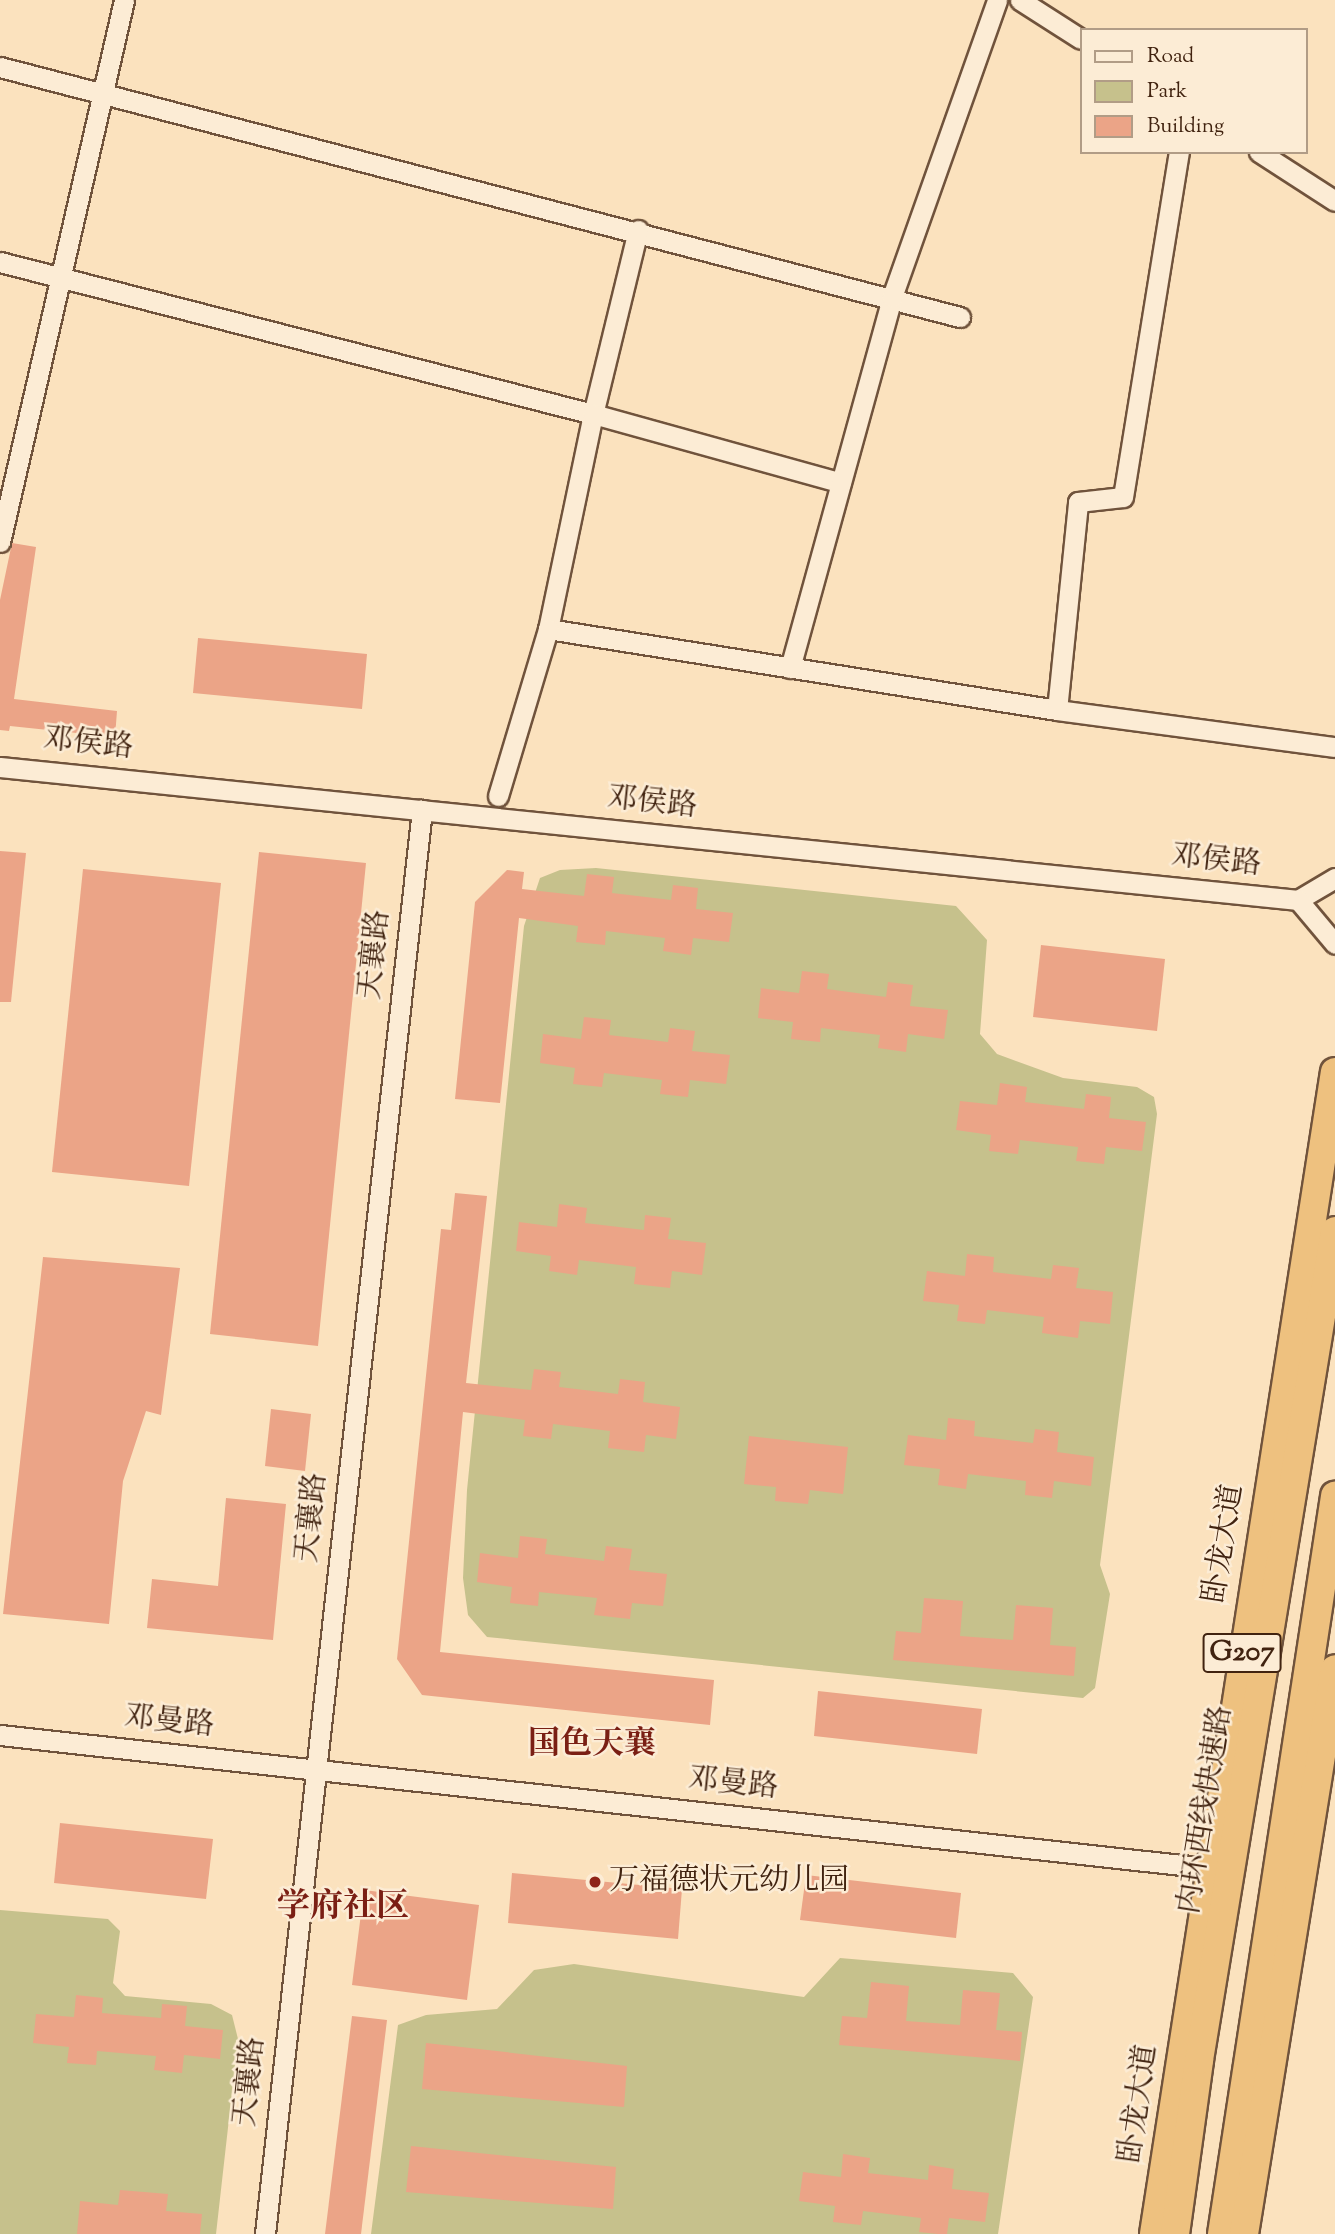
<!DOCTYPE html>
<meta charset="utf-8">
<style>
body{margin:0}
#map{position:relative;width:1335px;height:2234px;overflow:hidden;background:#fbe2be;font-family:"Sorts Mill Goudy","Noto Serif SC",serif}
div>[style]{position:absolute}
.green>*{inset:0;background:#c6c18c}
.building>*{inset:0;background:#eba487}
.roads{filter:drop-shadow(2px 0 #70533c) drop-shadow(-2px 0 #70533c) drop-shadow(0 2px #70533c) drop-shadow(0 -2px #70533c)}
.minor>*{height:19px;margin:-9.5px;padding:0 9.5px;transform-origin:9.5px;border-radius:9.5px;background:#fcecd5}
.highway>*{height:28px;margin:-14px;padding:0 14px;transform-origin:14px;border-radius:14px;background:#eec17f}
.dots>*{width:19px;height:19px;translate:-50% -50%;box-sizing:border-box;border:4px solid #fcecd5;border-radius:50%}
span{translate:-50% -50%;white-space:nowrap;text-align:center;line-height:1.15;-webkit-text-stroke:5px #fcecd5;paint-order:stroke}
.shield-label span{padding:2px 5px;background:#fcecd5;border:2px solid;border-radius:5px;-webkit-text-stroke-width:0}
.shield-label{font-size:28px;color:#412310;font-weight:700}
.street-label{font-size:30px;color:#412310}
.poi-label{font-size:30px;color:#412310}
.left{translate:0 -50%;text-align:left}
.neighbourhood-label{font-size:32px;color:#7a1f14;font-weight:700}
.quarter-label{font-size:33px;color:#7a1f14;font-weight:700}
.legend{position:absolute;left:1080px;top:28px;width:228px;height:126px;box-sizing:border-box;background:#fcecd5;border:2px solid #b19c86;margin:0;padding:9px 12px;list-style:none;font-size:21px;color:#412310}
.legend li{display:flex;align-items:center;gap:14px;height:35px}
.legend b{width:35px;border:2px solid #b19c86}
</style>
<div id="map">
<div class="green">
<div style="clip-path:polygon(596px 868px,956px 906px,987px 940px,980px 1034px,997px 1054px,1063px 1078px,1137px 1087px,1154px 1097px,1157px 1114px,1100px 1565px,1110px 1594px,1095px 1688px,1083px 1698px,487px 1637px,468px 1615px,463px 1578px,467px 1490px,524px 926px,540px 878px,560px 870px)"></div>
<div style="clip-path:polygon(0 1910px,108px 1919px,120px 1931px,113px 1983px,125px 1996px,211px 2004px,232px 2015px,238px 2039px,216px 2234px,0 2234px)"></div>
<div style="clip-path:polygon(840px 1958px,1013px 1973px,1033px 1997px,998px 2234px,371px 2234px,398px 2025px,426px 2015px,497px 2009px,534px 1970px,574px 1964px,804px 1997px)"></div>
</div>
<div class="building">
<div style="clip-path:polygon(12px 543px,36px 547px,14px 699px,117px 711px,115px 737px,10px 726px,9px 731px,0 730px,0 600px)"></div>
<div style="clip-path:polygon(198px 638px,367px 654px,362px 709px,193px 693px)"></div>
<div style="clip-path:polygon(0 851px,26px 853px,11px 1002px,0 1002px)"></div>
<div style="clip-path:polygon(259px 852px,366px 863px,318px 1346px,210px 1334px)"></div>
<div style="clip-path:polygon(83px 869px,221px 883px,189px 1186px,52px 1172px)"></div>
<div style="clip-path:polygon(507px 870px,524px 872px,522px 889px,584px 896px,587px 874px,614px 877px,612px 893px,671px 900px,673px 885px,698px 888px,696px 909px,733px 913px,729px 942px,693px 938px,691px 955px,663px 951px,665px 938px,606px 931px,605px 945px,576px 942px,578px 926px,519px 918px,500px 1103px,455px 1099px,475px 902px)"></div>
<div style="clip-path:polygon(1041px 945px,1165px 959px,1157px 1031px,1033px 1017px)"></div>
<div style="clip-path:polygon(802px 971px,829px 974px,827px 989px,886px 997px,888px 982px,913px 985px,910px 1006px,948px 1010px,944px 1039px,908px 1034px,906px 1052px,878px 1048px,880px 1035px,821px 1028px,820px 1042px,791px 1039px,793px 1022px,758px 1018px,761px 988px,799px 993px)"></div>
<div style="clip-path:polygon(584px 1017px,611px 1020px,609px 1035px,668px 1042px,670px 1028px,695px 1031px,692px 1051px,730px 1055px,726px 1084px,690px 1080px,688px 1097px,660px 1094px,662px 1080px,604px 1073px,602px 1087px,573px 1084px,575px 1068px,540px 1063px,543px 1034px,581px 1039px)"></div>
<div style="clip-path:polygon(1000px 1083px,1027px 1087px,1025px 1102px,1084px 1109px,1086px 1094px,1111px 1097px,1109px 1118px,1146px 1122px,1142px 1151px,1106px 1147px,1104px 1164px,1076px 1161px,1078px 1147px,1020px 1140px,1018px 1154px,989px 1151px,991px 1135px,956px 1130px,960px 1101px,997px 1105px)"></div>
<div style="clip-path:polygon(455px 1193px,487px 1196px,466px 1383px,531px 1390px,534px 1369px,561px 1372px,559px 1387px,618px 1394px,620px 1379px,645px 1382px,643px 1402px,680px 1407px,676px 1439px,646px 1435px,644px 1452px,608px 1448px,610px 1431px,553px 1424px,551px 1439px,523px 1436px,525px 1420px,463px 1412px,440px 1652px,714px 1680px,710px 1725px,422px 1695px,397px 1659px,441px 1229px,451px 1230px)"></div>
<div style="clip-path:polygon(559px 1204px,587px 1208px,585px 1223px,644px 1230px,645px 1215px,671px 1218px,668px 1239px,706px 1243px,702px 1275px,672px 1271px,670px 1288px,634px 1284px,636px 1267px,579px 1260px,577px 1275px,549px 1271px,551px 1256px,516px 1251px,519px 1222px,557px 1227px)"></div>
<div style="clip-path:polygon(967px 1254px,994px 1257px,993px 1272px,1051px 1279px,1053px 1265px,1079px 1268px,1076px 1288px,1113px 1292px,1110px 1324px,1080px 1321px,1078px 1338px,1042px 1333px,1044px 1317px,987px 1310px,985px 1324px,957px 1321px,959px 1305px,923px 1301px,927px 1271px,965px 1276px)"></div>
<div style="clip-path:polygon(43px 1257px,180px 1268px,161px 1415px,146px 1411px,123px 1481px,109px 1624px,3px 1614px)"></div>
<div style="clip-path:polygon(271px 1409px,311px 1414px,305px 1471px,265px 1466px)"></div>
<div style="clip-path:polygon(948px 1418px,975px 1421px,974px 1436px,1033px 1443px,1035px 1429px,1059px 1432px,1057px 1452px,1094px 1457px,1091px 1486px,1054px 1481px,1052px 1498px,1025px 1495px,1026px 1481px,968px 1474px,966px 1489px,938px 1485px,940px 1469px,904px 1465px,908px 1435px,946px 1440px)"></div>
<div style="clip-path:polygon(749px 1436px,848px 1447px,843px 1494px,810px 1490px,808px 1504px,775px 1501px,776px 1487px,744px 1484px)"></div>
<div style="clip-path:polygon(226px 1498px,286px 1504px,273px 1640px,147px 1628px,152px 1579px,218px 1586px)"></div>
<div style="clip-path:polygon(520px 1536px,547px 1539px,545px 1554px,604px 1561px,606px 1546px,632px 1549px,629px 1570px,667px 1574px,663px 1606px,632px 1603px,630px 1619px,594px 1615px,597px 1598px,539px 1592px,538px 1606px,510px 1603px,512px 1587px,477px 1582px,480px 1553px,518px 1558px)"></div>
<div style="clip-path:polygon(924px 1598px,963px 1601px,960px 1636px,1013px 1640px,1016px 1605px,1053px 1608px,1050px 1645px,1076px 1647px,1074px 1676px,893px 1660px,896px 1631px,921px 1633px)"></div>
<div style="clip-path:polygon(818px 1691px,982px 1709px,977px 1754px,814px 1736px)"></div>
<div style="clip-path:polygon(60px 1823px,213px 1839px,206px 1899px,54px 1883px)"></div>
<div style="clip-path:polygon(512px 1873px,682px 1889px,678px 1939px,508px 1923px)"></div>
<div style="clip-path:polygon(806px 1875px,961px 1893px,956px 1938px,800px 1920px)"></div>
<div style="clip-path:polygon(364px 1890px,479px 1905px,467px 2000px,352px 1985px)"></div>
<div style="clip-path:polygon(871px 1982px,909px 1986px,906px 2021px,960px 2025px,963px 1990px,1000px 1993px,996px 2030px,1022px 2032px,1020px 2061px,839px 2045px,842px 2016px,867px 2018px)"></div>
<div style="clip-path:polygon(76px 1995px,103px 1998px,102px 2013px,161px 2018px,162px 2004px,187px 2006px,185px 2026px,223px 2030px,220px 2059px,184px 2055px,182px 2073px,154px 2070px,156px 2056px,97px 2051px,96px 2065px,67px 2063px,69px 2047px,33px 2043px,36px 2014px,74px 2017px)"></div>
<div style="clip-path:polygon(352px 2016px,387px 2020px,361px 2234px,325px 2234px)"></div>
<div style="clip-path:polygon(426px 2043px,627px 2066px,624px 2107px,422px 2089px)"></div>
<div style="clip-path:polygon(411px 2146px,616px 2167px,613px 2209px,406px 2192px)"></div>
<div style="clip-path:polygon(843px 2154px,870px 2158px,868px 2173px,928px 2180px,929px 2165px,954px 2169px,952px 2189px,989px 2193px,985px 2222px,949px 2218px,947px 2234px,938px 2234px,919px 2232px,921px 2218px,863px 2211px,861px 2225px,833px 2222px,835px 2206px,799px 2201px,803px 2172px,841px 2177px)"></div>
<div style="clip-path:polygon(120px 2190px,168px 2194px,166px 2211px,202px 2214px,200px 2234px,77px 2234px,80px 2201px,118px 2205px)"></div>
</div>
<div class="roads">
<div class="minor">
<div style="left:1020px;top:0;width:72px;rotate:32.6deg"></div>
<div style="left:0;top:67px;width:992px;rotate:14.6deg"></div>
<div style="left:1259px;top:152px;width:90px;rotate:32.8deg"></div>
<div style="left:638px;top:230px;width:189px;rotate:103.7deg"></div>
<div style="left:593px;top:414px;width:220px;rotate:101.8deg"></div>
<div style="left:548px;top:629px;width:515px;rotate:9.04deg"></div>
<div style="left:1057px;top:710px;width:280px;rotate:7.6deg"></div>
<div style="left:0;top:262px;width:612px;rotate:14.38deg"></div>
<div style="left:593px;top:414px;width:257px;rotate:15.5deg"></div>
<div style="left:0;top:542px;width:556px;rotate:-77.11deg"></div>
<div style="left:790px;top:668px;width:385px;rotate:-74.6deg"></div>
<div style="left:892px;top:297px;width:315px;rotate:-70.5deg"></div>
<div style="left:1057px;top:710px;width:209px;rotate:-84.2deg"></div>
<div style="left:1078px;top:502px;width:45px;rotate:-6.3deg"></div>
<div style="left:1123px;top:497px;width:350px;rotate:-80.8deg"></div>
<div style="left:0;top:767px;width:1305px;rotate:5.85deg"></div>
<div style="left:498px;top:796px;width:174px;rotate:-73.3deg"></div>
<div style="left:1335px;top:878px;width:43px;rotate:149.3deg"></div>
<div style="left:1298px;top:900px;width:57px;rotate:49.9deg"></div>
<div style="left:0;top:1735px;width:1216px;rotate:6.28deg"></div>
<div style="left:265px;top:2234px;width:1433px;rotate:-83.71deg"></div>
</div>
<div class="highway">
<div style="left:1154px;top:2234px;width:1176px;rotate:-81.15deg"></div>
<div style="left:1175px;top:2234px;width:176px;rotate:-82.1deg"></div>
<div style="left:1199px;top:2060px;width:840px;rotate:-80.68deg"></div>
<div style="left:1222px;top:2234px;width:747px;rotate:-81.29deg"></div>
<div style="left:1244px;top:2234px;width:572px;rotate:-80.85deg"></div>
</div>
</div>
<div class="dots">
<div style="left:595px;top:1882px;background:#8f2418"></div>
</div>
<div class="shield-label">
<span style="left:1242px;top:1653px">G207</span>
</div>
<div class="street-label">
<span style="left:88px;top:745px;rotate:6deg">邓侯路</span>
<span style="left:652px;top:804px;rotate:6deg">邓侯路</span>
<span style="left:1216px;top:862px;rotate:6deg">邓侯路</span>
<span style="left:376px;top:955px;rotate:-84deg">天襄路</span>
<span style="left:313px;top:1518px;rotate:-84deg">天襄路</span>
<span style="left:1225px;top:1544px;rotate:-81deg">卧龙大道</span>
<span style="left:169px;top:1723px;rotate:6deg">邓曼路</span>
<span style="left:733px;top:1785px;rotate:6deg">邓曼路</span>
<span style="left:1207px;top:1810px;rotate:-81deg">内环西线快速路</span>
<span style="left:251px;top:2082px;rotate:-84deg">天襄路</span>
<span style="left:1140px;top:2104px;rotate:-82deg">卧龙大道</span>
</div>
<div class="poi-label">
<span class="left" style="left:609px;top:1882px">万福德状元幼儿园</span>
</div>
<div class="neighbourhood-label">
<span style="left:592px;top:1745px">国色天襄</span>
</div>
<div class="quarter-label">
<span style="left:343px;top:1909px">学府社区</span>
</div>
<ul class="legend">
<li><b style="height:9px;background:#fcecd5"></b>Road</li>
<li><b style="height:19px;background:#c6c18c"></b>Park</li>
<li><b style="height:19px;background:#eba487"></b>Building</li>
</ul>
</div>
